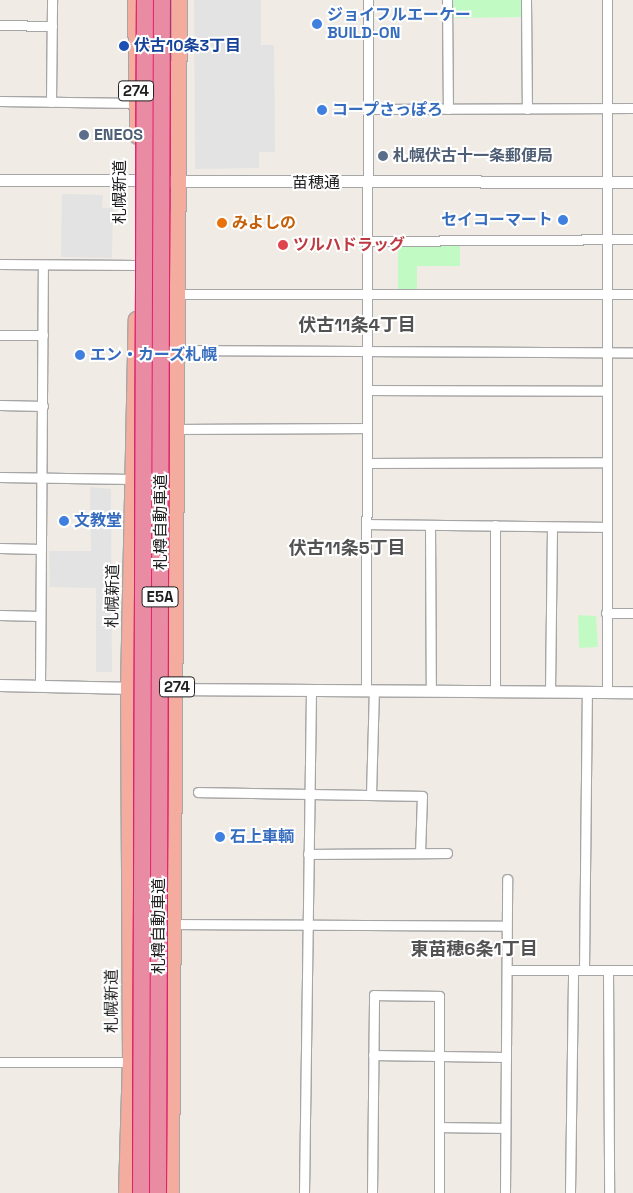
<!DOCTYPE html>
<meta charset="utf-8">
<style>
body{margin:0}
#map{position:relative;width:633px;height:1193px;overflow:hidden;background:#f0ece5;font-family:"Space Grotesk","Noto Sans JP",sans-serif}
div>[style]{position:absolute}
.park>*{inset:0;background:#c1fbc3}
.parking>*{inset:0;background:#e3e3e3}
.roads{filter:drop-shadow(1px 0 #a6a6a6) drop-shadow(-1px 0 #a6a6a6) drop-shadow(0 1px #a6a6a6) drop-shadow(0 -1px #a6a6a6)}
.minor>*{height:9px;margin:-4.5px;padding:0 4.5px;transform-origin:4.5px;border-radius:4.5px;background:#fff}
.tertiary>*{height:11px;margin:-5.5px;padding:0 5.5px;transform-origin:5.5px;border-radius:5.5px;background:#fff}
.trunk>*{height:15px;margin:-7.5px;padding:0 7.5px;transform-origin:7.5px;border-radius:7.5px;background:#f4ac9f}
.bridges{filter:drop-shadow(1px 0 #df216c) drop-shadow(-1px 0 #df216c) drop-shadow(0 1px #df216c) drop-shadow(0 -1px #df216c)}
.motorway-bridge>*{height:16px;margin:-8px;padding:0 8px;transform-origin:8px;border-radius:8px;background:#e98ba2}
.dots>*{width:14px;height:14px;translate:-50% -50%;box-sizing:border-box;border:2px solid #fff;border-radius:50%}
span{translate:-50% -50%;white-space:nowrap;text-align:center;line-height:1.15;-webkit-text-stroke:4px #fff;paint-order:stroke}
.shield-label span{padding:1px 4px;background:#fff;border:1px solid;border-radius:4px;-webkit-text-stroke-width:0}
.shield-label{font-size:15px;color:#1f1f1f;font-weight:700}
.shop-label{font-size:16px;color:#366cbe;font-weight:700}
.left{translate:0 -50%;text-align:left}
.right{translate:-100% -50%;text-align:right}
.transit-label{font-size:16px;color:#164399;font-weight:700}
.service-label{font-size:16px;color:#4e5e75;font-weight:700}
.street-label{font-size:16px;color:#1f1f1f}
.food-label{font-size:16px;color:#c56008;font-weight:700}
.health-label{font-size:16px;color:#be3a42;font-weight:700}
.neighbourhood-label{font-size:18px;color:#525252;font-weight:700}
</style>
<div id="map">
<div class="park">
<div style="clip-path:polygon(453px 0,521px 0,521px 17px,453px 18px)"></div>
<div style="clip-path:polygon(398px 246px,460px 246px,460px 266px,417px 266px,417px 289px,398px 289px)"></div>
<div style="clip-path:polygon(578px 615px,596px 616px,598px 647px,579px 648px)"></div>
</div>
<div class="parking">
<div style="clip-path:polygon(194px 0,261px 0,261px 45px,274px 45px,275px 152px,259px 152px,259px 168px,195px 169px)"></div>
<div style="clip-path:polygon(62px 194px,103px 195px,102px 208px,113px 208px,112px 258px,61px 257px)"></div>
<div style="clip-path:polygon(90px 487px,111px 489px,112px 672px,96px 672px,96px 588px,50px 587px,49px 551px,91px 551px)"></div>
</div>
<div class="roads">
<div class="minor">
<div style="left:447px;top:0;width:109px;rotate:89.5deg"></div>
<div style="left:526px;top:0;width:109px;rotate:89.5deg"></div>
<div style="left:0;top:25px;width:52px;rotate:1.1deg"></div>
<div style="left:0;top:101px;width:136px;rotate:0.8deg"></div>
<div style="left:51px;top:102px;width:102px;rotate:-89.4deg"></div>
<div style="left:368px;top:109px;width:265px;rotate:-0.2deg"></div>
<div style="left:368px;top:241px;width:265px;rotate:-0.4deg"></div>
<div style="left:0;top:264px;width:137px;rotate:0.4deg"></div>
<div style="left:179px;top:294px;width:454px"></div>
<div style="left:0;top:335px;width:43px"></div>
<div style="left:178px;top:350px;width:455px;rotate:0.3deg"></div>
<div style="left:367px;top:390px;width:240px;rotate:0.2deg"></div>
<div style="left:0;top:405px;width:43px;rotate:1.3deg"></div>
<div style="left:178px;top:429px;width:189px;rotate:-0.3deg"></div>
<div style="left:367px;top:463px;width:240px;rotate:-0.2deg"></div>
<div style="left:0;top:477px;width:133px;rotate:0.9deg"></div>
<div style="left:367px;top:524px;width:240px;rotate:0.7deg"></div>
<div style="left:430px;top:525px;width:166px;rotate:89.7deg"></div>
<div style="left:0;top:548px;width:41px;rotate:1.4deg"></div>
<div style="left:606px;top:613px;width:27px"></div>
<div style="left:0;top:615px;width:40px;rotate:1.4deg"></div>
<div style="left:40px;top:684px;width:419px;rotate:-89.6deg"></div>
<div style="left:366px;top:690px;width:690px;rotate:-89.83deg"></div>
<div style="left:495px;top:691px;width:166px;rotate:-90deg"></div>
<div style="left:607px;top:691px;width:691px;rotate:-90deg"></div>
<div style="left:550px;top:692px;width:163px;rotate:-89.3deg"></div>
<div style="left:198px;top:792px;width:224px;rotate:1deg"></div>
<div style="left:422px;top:796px;width:56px;rotate:92deg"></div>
<div style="left:371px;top:795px;width:105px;rotate:-88.4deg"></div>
<div style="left:308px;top:854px;width:139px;rotate:-0.4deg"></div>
<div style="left:173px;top:924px;width:333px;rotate:0.3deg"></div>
<div style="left:507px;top:970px;width:126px"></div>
<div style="left:584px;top:970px;width:278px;rotate:-89.4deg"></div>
<div style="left:608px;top:972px;width:221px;rotate:89.7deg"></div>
<div style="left:373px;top:1055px;width:133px;rotate:0.9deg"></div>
<div style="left:0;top:1062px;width:130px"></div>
<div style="left:439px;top:1127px;width:66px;rotate:0.9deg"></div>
<div style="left:304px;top:1193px;width:503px;rotate:-89.2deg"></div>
<div style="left:372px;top:1193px;width:198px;rotate:-89.4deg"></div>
<div style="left:374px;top:995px;width:65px;rotate:0.9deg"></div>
<div style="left:439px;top:996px;width:197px;rotate:90deg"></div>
<div style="left:505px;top:1193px;width:314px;rotate:-89.6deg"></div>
<div style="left:570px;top:1193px;width:223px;rotate:-89.2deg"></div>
</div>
<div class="tertiary">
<div style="left:0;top:180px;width:633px;rotate:0.18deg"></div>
<div style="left:0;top:685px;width:134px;rotate:1.3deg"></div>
<div style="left:167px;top:689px;width:466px;rotate:0.4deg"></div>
</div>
<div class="trunk">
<div style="left:135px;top:0;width:136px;rotate:89.2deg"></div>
<div style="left:126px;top:1193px;width:131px;rotate:-88.3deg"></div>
<div style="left:130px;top:1062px;width:374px;rotate:-90.3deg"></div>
<div style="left:128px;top:688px;width:369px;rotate:-88.8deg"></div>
<div style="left:171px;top:1193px;width:1193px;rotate:-89.62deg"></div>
</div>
</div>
<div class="bridges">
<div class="motorway-bridge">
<div style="left:141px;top:1193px;width:1193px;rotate:-89.81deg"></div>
<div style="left:158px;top:1193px;width:1193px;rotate:-89.81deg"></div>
</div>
</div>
<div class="dots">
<div style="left:317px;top:24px;background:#3f7fe0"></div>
<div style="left:124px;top:46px;background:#1a4fb4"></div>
<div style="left:322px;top:110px;background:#3f7fe0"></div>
<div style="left:84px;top:135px;background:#5c6f8a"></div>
<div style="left:383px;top:156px;background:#5c6f8a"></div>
<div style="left:563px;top:220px;background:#3f7fe0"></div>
<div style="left:222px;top:223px;background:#e8710a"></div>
<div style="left:283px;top:245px;background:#e0444e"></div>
<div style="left:80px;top:355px;background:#3f7fe0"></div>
<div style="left:64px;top:521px;background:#3f7fe0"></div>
<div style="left:220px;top:837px;background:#3f7fe0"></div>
</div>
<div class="shield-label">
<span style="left:136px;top:91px">274</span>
<span style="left:160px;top:597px">E5A</span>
<span style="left:177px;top:687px">274</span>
</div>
<div class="shop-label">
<span class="left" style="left:327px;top:24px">ジョイフルエーケー<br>BUILD-ON</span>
<span class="left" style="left:332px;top:110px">コープさっぽろ</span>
<span class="right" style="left:553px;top:220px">セイコーマート</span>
<span class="left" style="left:90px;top:355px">エン・カーズ札幌</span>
<span class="left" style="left:74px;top:521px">文教堂</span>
<span class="left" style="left:230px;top:837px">石上車輌</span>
</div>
<div class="transit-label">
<span class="left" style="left:134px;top:46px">伏古10条3丁目</span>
</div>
<div class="service-label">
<span class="left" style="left:94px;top:135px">ENEOS</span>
<span class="left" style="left:393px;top:156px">札幌伏古十一条郵便局</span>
</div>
<div class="street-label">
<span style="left:316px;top:183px">苗穂通</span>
<span style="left:120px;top:192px;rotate:-90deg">札幌新道</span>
<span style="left:161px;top:522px;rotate:-90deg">札樽自動車道</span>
<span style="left:113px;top:596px;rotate:-89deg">札幌新道</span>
<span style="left:159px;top:926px;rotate:-90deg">札樽自動車道</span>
<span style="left:112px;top:1001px;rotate:-90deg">札幌新道</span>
</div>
<div class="food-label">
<span class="left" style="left:232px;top:223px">みよしの</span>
</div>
<div class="health-label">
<span class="left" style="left:293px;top:245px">ツルハドラッグ</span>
</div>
<div class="neighbourhood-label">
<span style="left:357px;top:325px">伏古11条4丁目</span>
<span style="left:347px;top:548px">伏古11条5丁目</span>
<span style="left:474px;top:949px">東苗穂6条1丁目</span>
</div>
</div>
